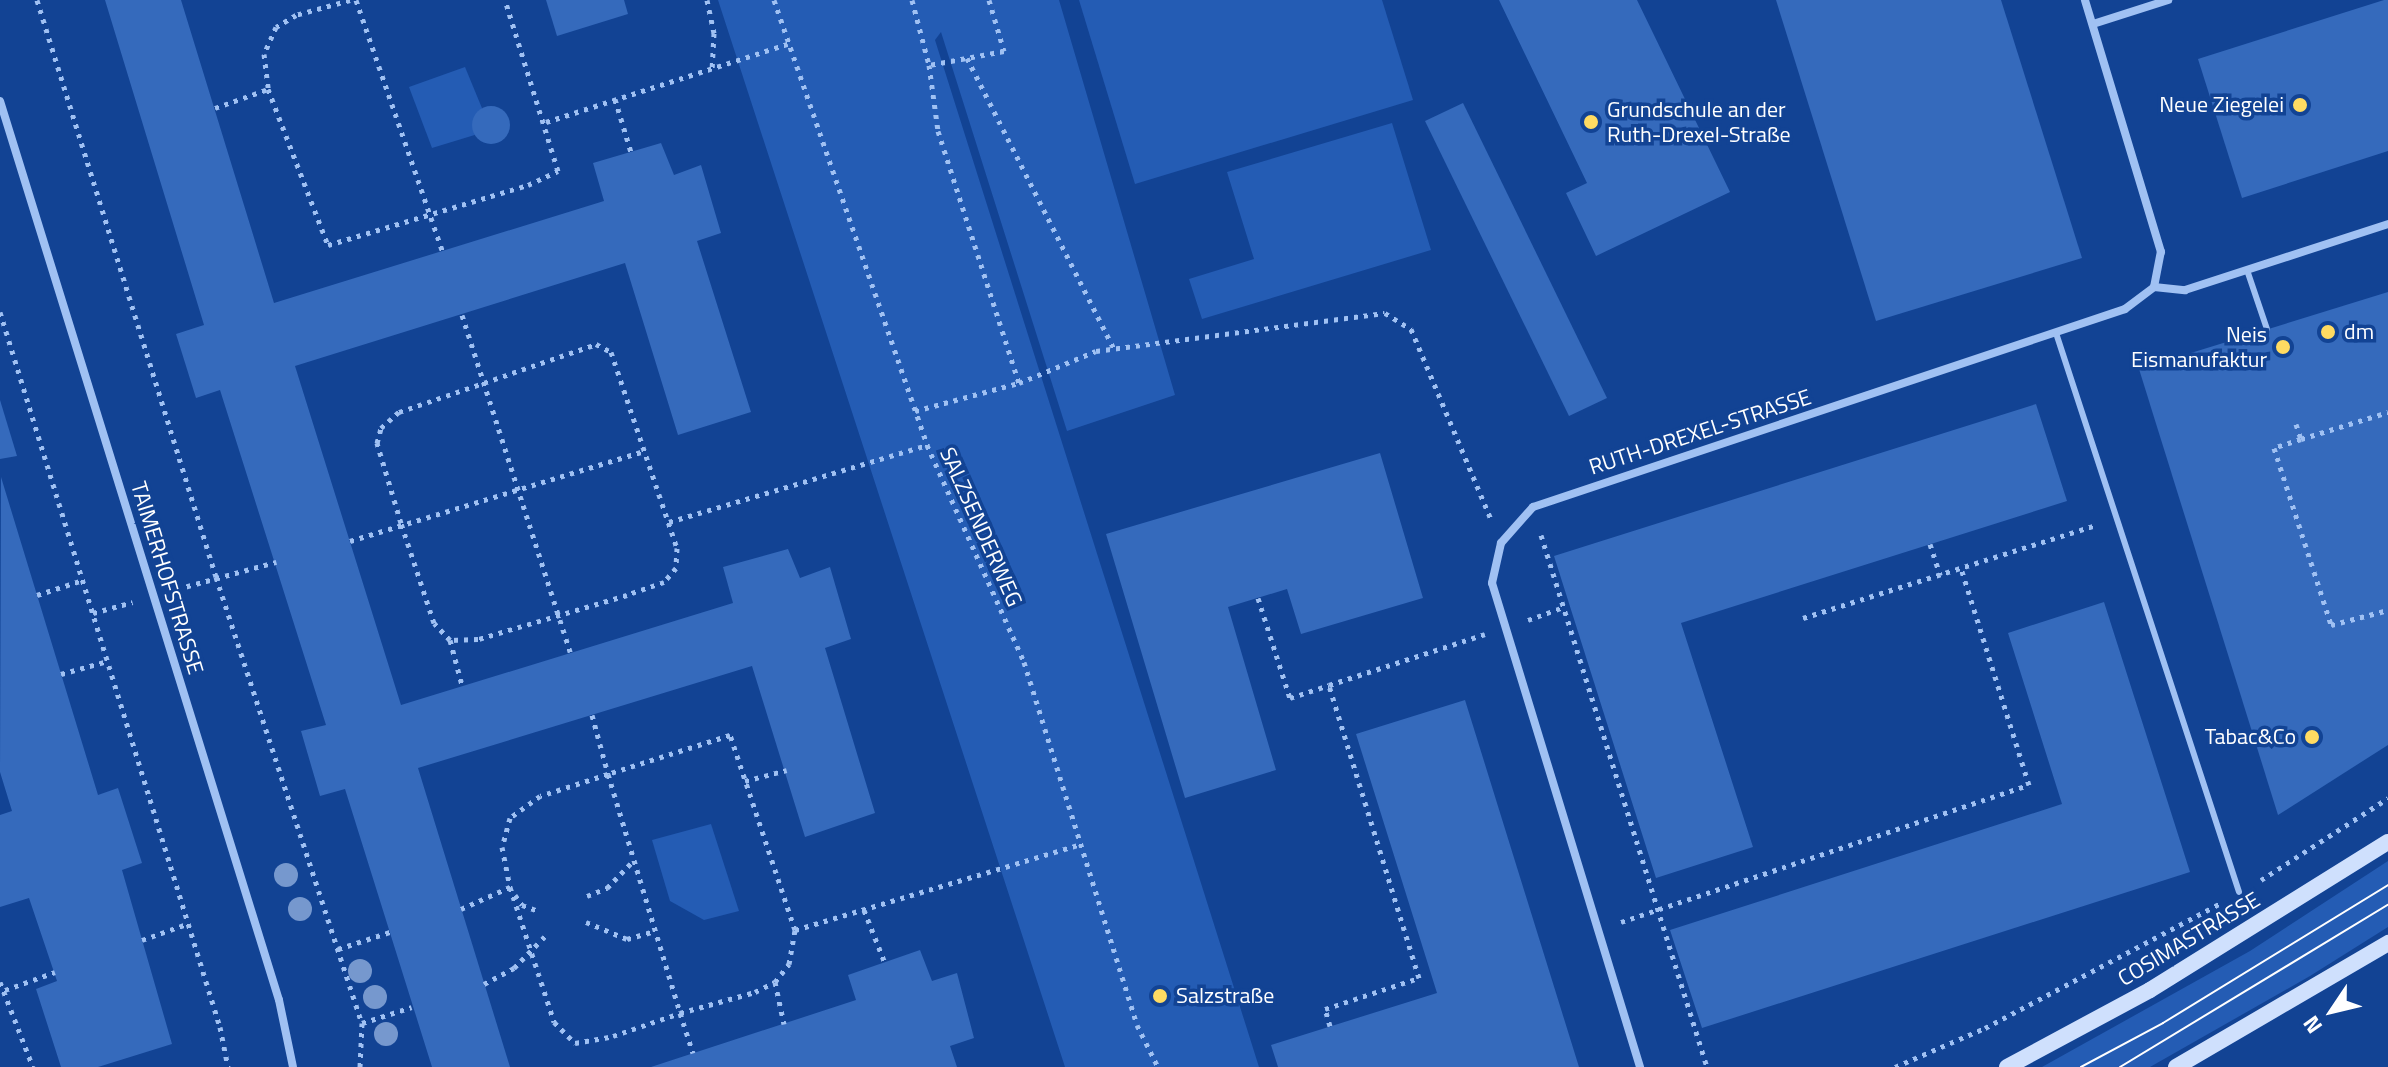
<!DOCTYPE html>
<meta charset="utf-8">
<style>
body{margin:0}
#map{position:relative;width:2388px;height:1067px;overflow:hidden;background:#124394;font-family:"Titillium Web",sans-serif}
div>[style]{position:absolute}
.green>*{inset:0;background:#245cb4}
.building>*{inset:0;background:#356abc}
.round{border-radius:50%}
.path>*{height:5px;margin-top:-2.5px;transform-origin:0;background:repeating-linear-gradient(90deg,#a0c1f3 0 4px,transparent 0 10px)}
.lane>*{height:6px;margin:-3px;padding:0 3px;transform-origin:3px;border-radius:3px;background:#a0c1f3}
.street>*{height:8px;margin:-4px;padding:0 4px;transform-origin:4px;border-radius:4px;background:#a0c1f3}
.secondary>*{height:16px;margin:-8px;padding:0 8px;transform-origin:8px;border-radius:8px;background:#cfe0fd}
.tram>*{height:2px;margin:-1px;padding:0 1px;transform-origin:1px;border-radius:1px;background:#fff}
.trees>*{width:24px;height:24px;margin:-12px;border-radius:50%;background:#7698ce}
.dots>*{width:22px;height:22px;translate:-50% -50%;box-sizing:border-box;border:4px solid #124394;border-radius:50%}
span{translate:-50% -50%;white-space:nowrap;text-align:center;line-height:1.15;-webkit-text-stroke:7px #124394;paint-order:stroke}
.poi-label{font-size:22px;color:#fff}
.right{translate:-100% -50%;text-align:right}
.left{translate:0 -50%;text-align:left}
.street-label{font-size:22px;color:#fff}
.north{position:absolute;left:2292px;top:971px;width:80px;height:80px;-webkit-text-stroke:6px #124394;paint-order:stroke;rotate:235deg;font-size:22px;font-weight:700;line-height:32px;text-align:center;color:#fff}
.north::after{content:'';display:block;margin:auto;width:28px;height:36px;background:#fff;clip-path:polygon(50% 0,100% 100%,50% 72%,0 100%)}
</style>
<div id="map">
<div class="green">
<div style="clip-path:polygon(718px 0,1059px 0,1175px 395px,1067px 431px,941px 32px,935px 40px,1259px 1067px,1065px 1067px)"></div>
<div style="clip-path:polygon(1079px 0,1382px 0,1413px 100px,1135px 184px)"></div>
<div style="clip-path:polygon(465px 67px,491px 130px,432px 148px,409px 87px)"></div>
<div style="clip-path:polygon(1392px 123px,1431px 250px,1202px 319px,1189px 279px,1254px 259px,1227px 172px)"></div>
<div style="clip-path:polygon(711px 824px,739px 911px,704px 920px,670px 901px,652px 840px)"></div>
<div style="clip-path:polygon(2388px 861px,2388px 927px,2310px 976px,2150px 1067px,2042px 1067px,2250px 951px)"></div>
</div>
<div class="building">
<div style="clip-path:polygon(105px 0,181px 0,274px 303px,604px 201px,593px 163px,661px 143px,674px 175px,701px 165px,721px 233px,697px 241px,751px 412px,678px 435px,625px 263px,295px 366px,401px 705px,733px 603px,723px 567px,788px 549px,800px 578px,830px 567px,851px 639px,825px 648px,875px 813px,805px 837px,752px 666px,418px 768px,510px 1067px,432px 1067px,345px 789px,320px 796px,301px 731px,326px 725px,220px 390px,196px 398px,176px 334px,204px 325px)"></div>
<div style="clip-path:polygon(546px 0,624px 0,628px 14px,557px 36px)"></div>
<div style="clip-path:polygon(1499px 0,1637px 0,1730px 192px,1596px 256px,1566px 193px,1587px 183px)"></div>
<div style="clip-path:polygon(1776px 0,2001px 0,2082px 258px,1876px 321px)"></div>
<div style="clip-path:polygon(2384px 0,2388px 0,2388px 151px,2242px 198px,2198px 59px)"></div>
<div style="clip-path:polygon(1463px 103px,1607px 398px,1569px 416px,1425px 121px)"></div>
<div class="round" style="left:472px;top:106px;width:38px;height:38px"></div>
<div style="clip-path:polygon(2388px 292px,2388px 745px,2278px 815px,2139px 369px)"></div>
<div style="clip-path:polygon(0 400px,17px 456px,0 459px)"></div>
<div style="clip-path:polygon(2036px 404px,2067px 501px,1681px 623px,1753px 847px,1656px 878px,1554px 556px)"></div>
<div style="clip-path:polygon(1380px 453px,1423px 598px,1301px 634px,1287px 589px,1228px 607px,1276px 770px,1185px 798px,1106px 534px)"></div>
<div style="clip-path:polygon(1px 477px,98px 795px,118px 788px,142px 863px,122px 870px,172px 1044px,98px 1067px,61px 1067px,36px 989px,57px 981px,29px 898px,0 907px,0 815px,12px 811px,0 772px)"></div>
<div style="clip-path:polygon(2104px 602px,2190px 872px,1702px 1028px,1670px 930px,2062px 804px,2008px 633px)"></div>
<div style="clip-path:polygon(1465px 700px,1579px 1067px,1278px 1067px,1271px 1045px,1437px 993px,1356px 734px)"></div>
<div style="clip-path:polygon(920px 950px,932px 981px,957px 973px,974px 1038px,950px 1046px,957px 1067px,651px 1067px,856px 1000px,848px 975px)"></div>
</div>
<div class="path">
<div style="left:37px;top:0;width:604px;rotate:72.76deg"></div>
<div style="left:216px;top:577px;width:469px;rotate:71.9deg"></div>
<div style="left:362px;top:1023px;width:44px;rotate:92.6deg"></div>
<div style="left:350px;top:0;width:56px;rotate:164.5deg"></div>
<div style="left:296px;top:15px;width:23px;rotate:149deg"></div>
<div style="left:276px;top:27px;width:30px;rotate:114deg"></div>
<div style="left:264px;top:54px;width:35px;rotate:83deg"></div>
<div style="left:268px;top:89px;width:167px;rotate:69deg"></div>
<div style="left:328px;top:245px;width:209px;rotate:-16.7deg"></div>
<div style="left:528px;top:185px;width:33px;rotate:-25deg"></div>
<div style="left:558px;top:171px;width:179px;rotate:-107.2deg"></div>
<div style="left:356px;top:0;width:267px;rotate:71deg"></div>
<div style="left:707px;top:0;width:34px;rotate:78deg"></div>
<div style="left:714px;top:33px;width:35px;rotate:93deg"></div>
<div style="left:774px;top:0;width:471px;rotate:71deg"></div>
<div style="left:927px;top:445px;width:238px;rotate:65.9deg"></div>
<div style="left:1024px;top:662px;width:380px;rotate:72.7deg"></div>
<div style="left:1137px;top:1025px;width:47px;rotate:63.4deg"></div>
<div style="left:912px;top:0;width:67px;rotate:75.3deg"></div>
<div style="left:989px;top:0;width:53px;rotate:73.6deg"></div>
<div style="left:1004px;top:51px;width:76px;rotate:169.4deg"></div>
<div style="left:929px;top:65px;width:67px;rotate:82.2deg"></div>
<div style="left:938px;top:131px;width:265px;rotate:72.2deg"></div>
<div style="left:967px;top:58px;width:326px;rotate:63.2deg"></div>
<div style="left:615px;top:99px;width:55px;rotate:73.2deg"></div>
<div style="left:215px;top:108px;width:56px;rotate:-19.7deg"></div>
<div style="left:546px;top:122px;width:254px;rotate:-17.9deg"></div>
<div style="left:0;top:312px;width:748px;rotate:72.9deg"></div>
<div style="left:220px;top:1027px;width:41px;rotate:78.7deg"></div>
<div style="left:462px;top:315px;width:354px;rotate:72.2deg"></div>
<div style="left:596px;top:344px;width:17px;rotate:28deg"></div>
<div style="left:611px;top:352px;width:207px;rotate:71.4deg"></div>
<div style="left:677px;top:548px;width:20px;rotate:93deg"></div>
<div style="left:676px;top:568px;width:18px;rotate:131deg"></div>
<div style="left:664px;top:582px;width:39px;rotate:161deg"></div>
<div style="left:627px;top:595px;width:155px;rotate:163.5deg"></div>
<div style="left:478px;top:639px;width:28px;rotate:178deg"></div>
<div style="left:450px;top:640px;width:23px;rotate:-133deg"></div>
<div style="left:434px;top:623px;width:105px;rotate:-108.3deg"></div>
<div style="left:401px;top:523px;width:84px;rotate:-106.7deg"></div>
<div style="left:377px;top:443px;width:16px;rotate:-75deg"></div>
<div style="left:381px;top:428px;width:24px;rotate:-42deg"></div>
<div style="left:399px;top:412px;width:208px;rotate:-19deg"></div>
<div style="left:915px;top:411px;width:108px;rotate:-15.1deg"></div>
<div style="left:1019px;top:383px;width:83px;rotate:-22.6deg"></div>
<div style="left:1096px;top:351px;width:291px;rotate:-7.5deg"></div>
<div style="left:1385px;top:313px;width:31px;rotate:32deg"></div>
<div style="left:1411px;top:329px;width:206px;rotate:67.2deg"></div>
<div style="left:2296px;top:424px;width:16px;rotate:72deg"></div>
<div style="left:2301px;top:439px;width:91px;rotate:-17.2deg"></div>
<div style="left:2301px;top:439px;width:28px;rotate:162deg"></div>
<div style="left:2274px;top:448px;width:186px;rotate:72.1deg"></div>
<div style="left:2331px;top:625px;width:59px;rotate:-14.7deg"></div>
<div style="left:669px;top:522px;width:269px;rotate:-16.6deg"></div>
<div style="left:1541px;top:535px;width:557px;rotate:72.67deg"></div>
<div style="left:350px;top:541px;width:307px;rotate:-17deg"></div>
<div style="left:1930px;top:544px;width:33px;rotate:72deg"></div>
<div style="left:177px;top:589px;width:103px;rotate:-15.3deg"></div>
<div style="left:37px;top:595px;width:48px;rotate:-18.1deg"></div>
<div style="left:1258px;top:598px;width:105px;rotate:72.3deg"></div>
<div style="left:1290px;top:698px;width:41px;rotate:-18.4deg"></div>
<div style="left:93px;top:613px;width:41px;rotate:-15.4deg"></div>
<div style="left:1803px;top:618px;width:308px;rotate:-17.6deg"></div>
<div style="left:1528px;top:620px;width:38px;rotate:-20deg"></div>
<div style="left:450px;top:640px;width:47px;rotate:75.1deg"></div>
<div style="left:61px;top:674px;width:49px;rotate:-15.5deg"></div>
<div style="left:592px;top:715px;width:61px;rotate:74.8deg"></div>
<div style="left:608px;top:774px;width:71px;rotate:162.1deg"></div>
<div style="left:540px;top:796px;width:37px;rotate:144deg"></div>
<div style="left:510px;top:818px;width:30px;rotate:105deg"></div>
<div style="left:502px;top:847px;width:41px;rotate:78.7deg"></div>
<div style="left:510px;top:887px;width:142px;rotate:71.9deg"></div>
<div style="left:554px;top:1022px;width:30px;rotate:45deg"></div>
<div style="left:575px;top:1043px;width:39px;rotate:-10deg"></div>
<div style="left:613px;top:1036px;width:71px;rotate:-18.9deg"></div>
<div style="left:680px;top:1013px;width:78px;rotate:-15.6deg"></div>
<div style="left:755px;top:992px;width:22px;rotate:-27deg"></div>
<div style="left:775px;top:982px;width:23px;rotate:-52deg"></div>
<div style="left:789px;top:964px;width:35px;rotate:-80deg"></div>
<div style="left:795px;top:930px;width:206px;rotate:-108.4deg"></div>
<div style="left:730px;top:735px;width:128px;rotate:162.3deg"></div>
<div style="left:608px;top:774px;width:250px;rotate:73.2deg"></div>
<div style="left:680px;top:1013px;width:42px;rotate:72deg"></div>
<div style="left:745px;top:781px;width:43px;rotate:-14.7deg"></div>
<div style="left:2261px;top:880px;width:151px;rotate:-32.8deg"></div>
<div style="left:515px;top:895px;width:12px;rotate:55deg"></div>
<div style="left:522px;top:905px;width:15px;rotate:20deg"></div>
<div style="left:587px;top:896px;width:22px;rotate:-22deg"></div>
<div style="left:607px;top:888px;width:39px;rotate:-46deg"></div>
<div style="left:461px;top:909px;width:54px;rotate:-24.2deg"></div>
<div style="left:864px;top:910px;width:57px;rotate:68.4deg"></div>
<div style="left:586px;top:922px;width:44px;rotate:22.5deg"></div>
<div style="left:627px;top:939px;width:29px;rotate:-16deg"></div>
<div style="left:1621px;top:922px;width:430px;rotate:-18.6deg"></div>
<div style="left:2029px;top:785px;width:227px;rotate:-107.4deg"></div>
<div style="left:795px;top:930px;width:295px;rotate:-16.7deg"></div>
<div style="left:142px;top:940px;width:48px;rotate:-19.6deg"></div>
<div style="left:338px;top:949px;width:55px;rotate:-18.1deg"></div>
<div style="left:0;top:982px;width:91px;rotate:68.8deg"></div>
<div style="left:775px;top:982px;width:43px;rotate:77.9deg"></div>
<div style="left:484px;top:984px;width:34px;rotate:-28deg"></div>
<div style="left:514px;top:968px;width:50px;rotate:-45.8deg"></div>
<div style="left:5px;top:990px;width:53px;rotate:-19.8deg"></div>
<div style="left:362px;top:1023px;width:52px;rotate:-17.7deg"></div>
<div style="left:1330px;top:1026px;width:18px;rotate:-106deg"></div>
<div style="left:1325px;top:1009px;width:99px;rotate:-18.3deg"></div>
<div style="left:1419px;top:978px;width:307px;rotate:-107.1deg"></div>
<div style="left:1329px;top:685px;width:164px;rotate:-18.1deg"></div>
<div style="left:1895px;top:1067px;width:98px;rotate:-23.4deg"></div>
<div style="left:1985px;top:1028px;width:267px;rotate:-27.9deg"></div>
</div>
<div class="lane">
<div style="left:2247px;top:270px;width:62px;rotate:71.3deg"></div>
<div style="left:2056px;top:333px;width:588px;rotate:71.87deg"></div>
</div>
<div class="street">
<div style="left:2093px;top:24px;width:79px;rotate:-17.7deg"></div>
<div style="left:0;top:101px;width:941px;rotate:72.76deg"></div>
<div style="left:279px;top:1000px;width:68px;rotate:78.2deg"></div>
<div style="left:2154px;top:287px;width:31px;rotate:6deg"></div>
<div style="left:2185px;top:290px;width:213px;rotate:-18deg"></div>
<div style="left:1640px;top:1067px;width:506px;rotate:-107deg"></div>
<div style="left:1492px;top:583px;width:41px;rotate:-77.3deg"></div>
<div style="left:1501px;top:543px;width:48px;rotate:-48.4deg"></div>
<div style="left:1533px;top:507px;width:624px;rotate:-18.49deg"></div>
<div style="left:2125px;top:309px;width:36px;rotate:-37deg"></div>
<div style="left:2154px;top:287px;width:36px;rotate:-79deg"></div>
<div style="left:2161px;top:252px;width:263px;rotate:-106.8deg"></div>
</div>
<div class="secondary">
<div style="left:2007px;top:1067px;width:162px;rotate:-28.3deg"></div>
<div style="left:2150px;top:990px;width:280px;rotate:-31.9deg"></div>
<div style="left:2176px;top:1067px;width:246px;rotate:-30.3deg"></div>
</div>
<div class="tram">
<div style="left:2081px;top:1067px;width:93px;rotate:-28.2deg"></div>
<div style="left:2163px;top:1023px;width:264px;rotate:-31.5deg"></div>
<div style="left:2120px;top:1067px;width:313px;rotate:-31.2deg"></div>
</div>
<div class="trees">
<div style="left:286px;top:875px"></div>
<div style="left:300px;top:909px"></div>
<div style="left:360px;top:971px"></div>
<div style="left:375px;top:997px"></div>
<div style="left:386px;top:1034px"></div>
</div>
<div class="dots">
<div style="left:2300px;top:105px;background:#ffdb62"></div>
<div style="left:1591px;top:122px;background:#ffdb62"></div>
<div style="left:2328px;top:332px;background:#ffdb62"></div>
<div style="left:2283px;top:347px;background:#ffdb62"></div>
<div style="left:2312px;top:737px;background:#ffdb62"></div>
<div style="left:1160px;top:996px;background:#ffdb62"></div>
</div>
<div class="poi-label">
<span class="right" style="left:2284px;top:105px">Neue Ziegelei</span>
<span class="left" style="left:1607px;top:122px">Grundschule an der<br>Ruth-Drexel-Straße</span>
<span class="left" style="left:2344px;top:332px">dm</span>
<span class="right" style="left:2267px;top:347px">Neis<br>Eismanufaktur</span>
<span class="right" style="left:2296px;top:737px">Tabac&amp;Co</span>
<span class="left" style="left:1176px;top:996px">Salzstraße</span>
</div>
<div class="street-label">
<span style="left:1700px;top:432px;rotate:-18deg">RUTH-DREXEL-STRASSE</span>
<span style="left:981px;top:527px;rotate:66deg">SALZSENDERWEG</span>
<span style="left:167px;top:578px;rotate:73deg">TAIMERHOFSTRASSE</span>
<span style="left:2189px;top:939px;rotate:-31deg">COSIMASTRASSE</span>
</div>
<div class="north">N</div>
</div>
